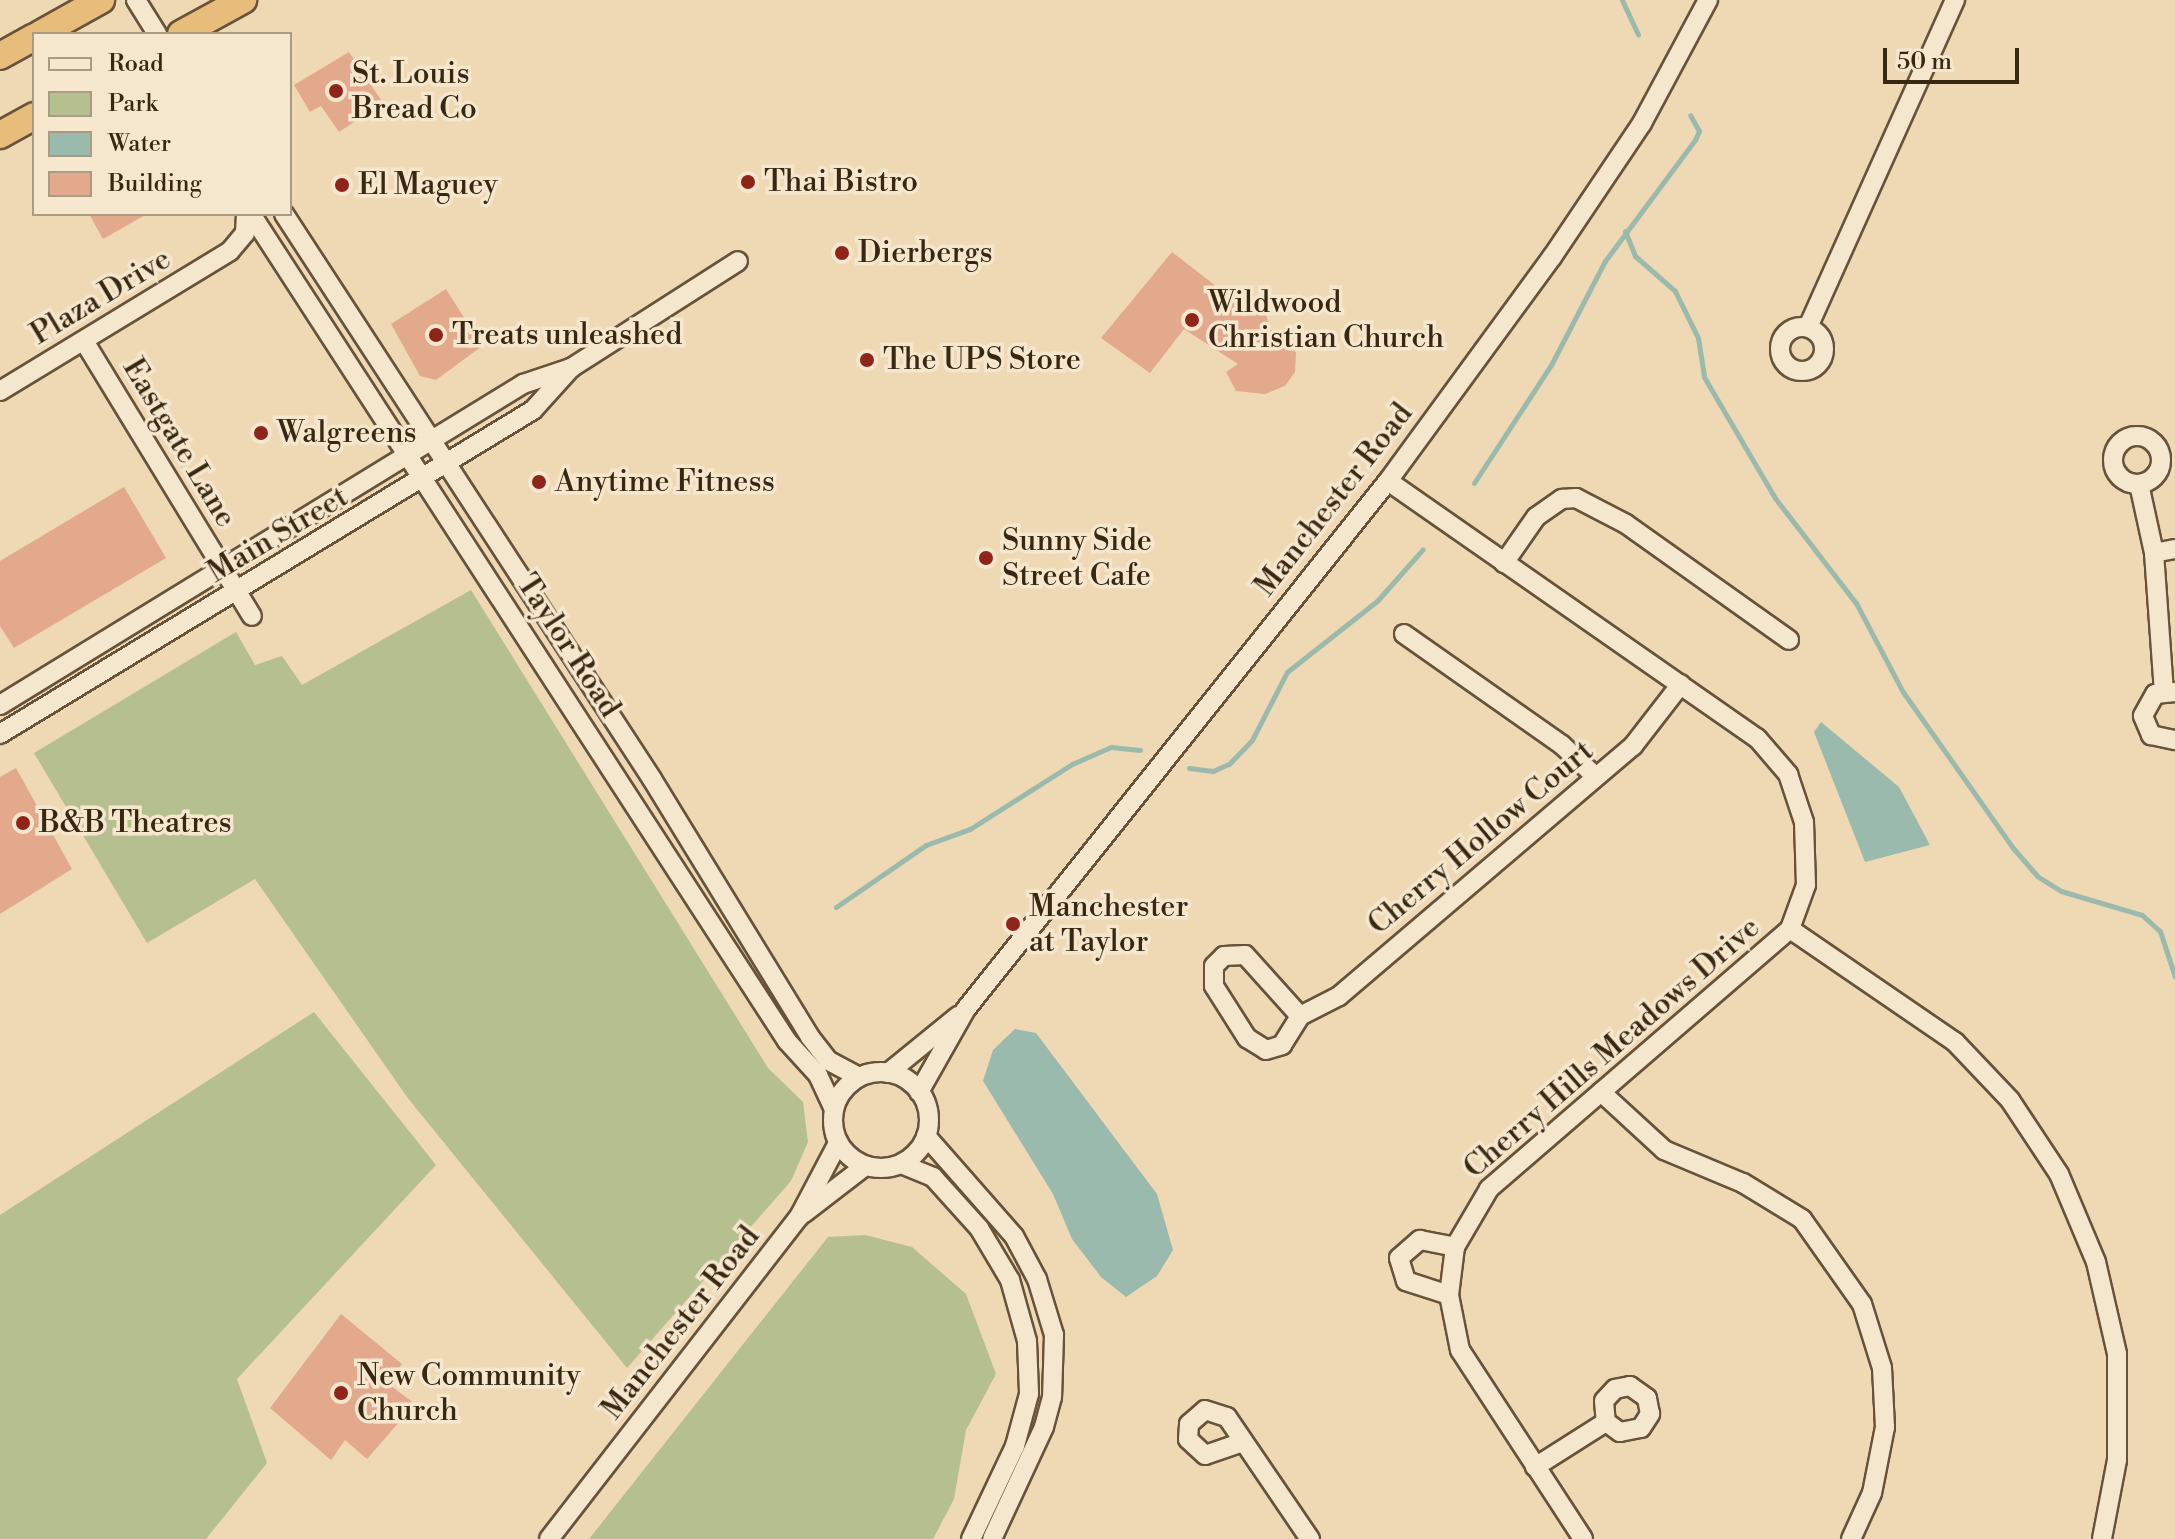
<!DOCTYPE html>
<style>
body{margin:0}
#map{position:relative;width:2175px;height:1539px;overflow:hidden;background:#efd8b4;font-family:"Libre Bodoni",serif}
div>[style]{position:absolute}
.green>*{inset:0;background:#b5bf90}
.water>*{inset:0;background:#9abaad}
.stream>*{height:5px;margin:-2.5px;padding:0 2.5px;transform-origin:2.5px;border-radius:2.5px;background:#9abaad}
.building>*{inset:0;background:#e2a98d}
.roads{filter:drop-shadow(2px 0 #66533a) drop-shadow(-2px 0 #66533a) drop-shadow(0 2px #66533a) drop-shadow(0 -2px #66533a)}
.minor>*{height:18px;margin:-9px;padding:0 9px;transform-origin:9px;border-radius:9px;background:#f5e6ce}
.minor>.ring{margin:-9px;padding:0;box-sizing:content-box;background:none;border:18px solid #f5e6ce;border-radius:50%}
.highway>*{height:26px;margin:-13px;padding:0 13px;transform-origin:13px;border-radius:13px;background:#e8bc7a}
.dots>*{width:22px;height:22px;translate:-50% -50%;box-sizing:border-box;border:4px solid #f5e6ce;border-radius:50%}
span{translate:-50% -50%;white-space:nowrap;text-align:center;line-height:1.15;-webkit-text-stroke:7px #f5e6ce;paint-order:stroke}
.poi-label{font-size:30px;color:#382711}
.left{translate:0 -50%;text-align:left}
.street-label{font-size:30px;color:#382711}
.legend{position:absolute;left:32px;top:32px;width:260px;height:184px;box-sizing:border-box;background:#f5e6ce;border:2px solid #a99a82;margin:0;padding:10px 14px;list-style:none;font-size:24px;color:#382711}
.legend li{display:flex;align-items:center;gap:16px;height:40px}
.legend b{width:40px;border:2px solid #a99a82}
.scale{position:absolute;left:1883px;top:48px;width:136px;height:36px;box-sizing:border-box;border:4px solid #382711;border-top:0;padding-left:10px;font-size:24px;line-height:28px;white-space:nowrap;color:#382711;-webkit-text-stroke:6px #f5e6ce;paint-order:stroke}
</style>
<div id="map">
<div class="green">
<div style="clip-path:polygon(471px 590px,768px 1068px,803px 1102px,808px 1142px,791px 1181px,627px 1368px,407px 1097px,255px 879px,147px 943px,34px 753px,236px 632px,255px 665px,282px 656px,302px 685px)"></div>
<div style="clip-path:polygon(314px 1012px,436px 1165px,237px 1379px,267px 1463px,206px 1539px,0 1539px,0 1215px)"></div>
<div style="clip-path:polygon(865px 1235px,912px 1247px,966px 1294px,996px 1374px,966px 1430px,954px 1499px,933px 1539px,589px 1539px,828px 1237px)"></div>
</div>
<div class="water">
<div style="clip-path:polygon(1821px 722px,1899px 787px,1930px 845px,1865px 862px,1814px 732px)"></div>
<div style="clip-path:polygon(1015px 1029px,1036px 1033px,1157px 1194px,1173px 1250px,1157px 1276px,1126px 1297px,1101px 1277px,1072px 1239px,1053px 1194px,983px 1081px,993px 1050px)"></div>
</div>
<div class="stream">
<div style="left:1622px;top:0;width:38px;rotate:65deg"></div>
<div style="left:1625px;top:231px;width:27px;rotate:68deg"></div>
<div style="left:1635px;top:256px;width:53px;rotate:41.2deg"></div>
<div style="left:1675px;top:291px;width:52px;rotate:63.9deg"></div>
<div style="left:1698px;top:338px;width:39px;rotate:81deg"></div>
<div style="left:1704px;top:377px;width:140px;rotate:59.6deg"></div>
<div style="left:1775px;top:498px;width:133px;rotate:52.4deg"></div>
<div style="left:1856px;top:603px;width:101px;rotate:62.2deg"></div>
<div style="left:1903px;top:692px;width:191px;rotate:54.8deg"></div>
<div style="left:2013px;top:848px;width:37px;rotate:49deg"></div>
<div style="left:2037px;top:876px;width:28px;rotate:32deg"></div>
<div style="left:2061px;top:891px;width:84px;rotate:16.5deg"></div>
<div style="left:2142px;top:915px;width:24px;rotate:42deg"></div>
<div style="left:2160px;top:931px;width:48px;rotate:71.9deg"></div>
<div style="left:1474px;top:483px;width:141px;rotate:-56.9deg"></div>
<div style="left:1551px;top:365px;width:117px;rotate:-62.6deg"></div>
<div style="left:1605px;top:261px;width:151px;rotate:-53.4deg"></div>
<div style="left:1695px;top:140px;width:10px;rotate:-66deg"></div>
<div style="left:1699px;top:131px;width:18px;rotate:-119deg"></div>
<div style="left:1189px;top:768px;width:24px;rotate:7deg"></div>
<div style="left:1213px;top:771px;width:17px;rotate:-24deg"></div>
<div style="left:1229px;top:764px;width:33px;rotate:-46deg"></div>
<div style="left:1252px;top:740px;width:76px;rotate:-62.8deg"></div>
<div style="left:1287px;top:672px;width:115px;rotate:-38.3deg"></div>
<div style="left:1377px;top:601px;width:69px;rotate:-48.5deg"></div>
<div style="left:836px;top:907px;width:109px;rotate:-34.6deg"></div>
<div style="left:926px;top:845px;width:47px;rotate:-20deg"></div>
<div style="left:970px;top:829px;width:121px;rotate:-32.5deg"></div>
<div style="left:1072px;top:764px;width:43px;rotate:-23.6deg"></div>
<div style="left:1111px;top:747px;width:29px;rotate:6deg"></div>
</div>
<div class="building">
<div style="clip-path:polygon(349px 52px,383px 103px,339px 132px,321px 106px,310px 112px,294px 85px)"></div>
<div style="clip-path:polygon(89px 214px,147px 214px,103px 239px)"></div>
<div style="clip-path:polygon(1172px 252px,1243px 307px,1265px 310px,1270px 330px,1288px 337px,1296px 353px,1295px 372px,1285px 386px,1265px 394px,1236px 391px,1226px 372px,1238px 364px,1184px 329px,1150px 373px,1101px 338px)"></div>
<div style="clip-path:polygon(446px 289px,482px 346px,436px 380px,420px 376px,391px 324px)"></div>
<div style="clip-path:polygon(124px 487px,166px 558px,14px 648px,0 626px,0 561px)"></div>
<div style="clip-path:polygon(16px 768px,72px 869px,0 914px,0 777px)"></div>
<div style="clip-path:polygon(341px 1314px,402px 1364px,387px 1383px,415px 1404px,367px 1459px,345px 1440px,331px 1460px,270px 1408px)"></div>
</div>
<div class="roads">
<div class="minor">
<div style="left:136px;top:0;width:40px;rotate:58deg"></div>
<div style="left:251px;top:214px;width:986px;rotate:57.05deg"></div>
<div style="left:787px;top:1041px;width:46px;rotate:47.6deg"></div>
<div style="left:818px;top:1075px;width:38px;rotate:65deg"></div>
<div style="left:284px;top:214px;width:674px;rotate:56.92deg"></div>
<div style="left:652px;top:779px;width:303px;rotate:58.5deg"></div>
<div style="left:810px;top:1037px;width:31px;rotate:52deg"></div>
<div style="left:829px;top:1061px;width:34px;rotate:28deg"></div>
<div class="ring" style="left:1780px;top:327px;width:26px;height:26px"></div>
<div style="left:1808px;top:327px;width:359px;rotate:-65.8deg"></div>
<div style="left:84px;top:341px;width:322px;rotate:58.6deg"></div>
<div style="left:571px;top:368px;width:198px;rotate:-32.6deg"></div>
<div style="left:0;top:391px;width:269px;rotate:-31.3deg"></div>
<div style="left:230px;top:251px;width:23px;rotate:-50deg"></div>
<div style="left:245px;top:233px;width:19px;rotate:-87deg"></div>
<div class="ring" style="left:2113px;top:436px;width:30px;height:30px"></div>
<div style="left:1388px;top:481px;width:450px;rotate:34.9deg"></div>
<div style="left:1757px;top:738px;width:48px;rotate:49.3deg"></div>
<div style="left:1788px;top:774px;width:51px;rotate:71.6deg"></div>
<div style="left:1804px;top:822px;width:63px;rotate:88.2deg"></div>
<div style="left:1806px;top:885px;width:47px;rotate:110deg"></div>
<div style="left:1790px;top:929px;width:398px;rotate:139.2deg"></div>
<div style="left:1489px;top:1189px;width:67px;rotate:120.4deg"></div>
<div style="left:1455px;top:1247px;width:48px;rotate:97.1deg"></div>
<div style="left:1449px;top:1295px;width:56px;rotate:78.7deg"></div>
<div style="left:1460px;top:1350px;width:225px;rotate:56.9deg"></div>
<div style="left:2139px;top:484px;width:71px;rotate:77.7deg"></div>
<div style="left:2154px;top:553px;width:138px;rotate:85.9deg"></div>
<div style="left:2154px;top:553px;width:21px;rotate:-11deg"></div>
<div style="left:1504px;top:563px;width:56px;rotate:-55.2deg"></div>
<div style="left:1536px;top:517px;width:32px;rotate:-35deg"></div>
<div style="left:1562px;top:499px;width:14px;rotate:-4deg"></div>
<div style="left:1576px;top:498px;width:56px;rotate:27.5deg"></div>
<div style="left:1626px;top:524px;width:200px;rotate:35.4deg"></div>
<div style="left:1404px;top:634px;width:193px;rotate:35.1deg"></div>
<div style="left:1562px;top:745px;width:45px;rotate:43.2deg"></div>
<div style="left:2175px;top:692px;width:20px;rotate:174deg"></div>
<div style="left:2155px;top:694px;width:25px;rotate:119deg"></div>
<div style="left:2143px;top:716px;width:21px;rotate:67deg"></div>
<div style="left:2151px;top:735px;width:25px;rotate:12deg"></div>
<div style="left:0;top:705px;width:614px;rotate:-31.54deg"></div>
<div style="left:523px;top:384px;width:51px;rotate:-18.4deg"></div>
<div style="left:571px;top:368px;width:57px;rotate:132.1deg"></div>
<div style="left:533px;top:410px;width:624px;rotate:148.71deg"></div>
<div style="left:1790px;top:929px;width:200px;rotate:34.4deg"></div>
<div style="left:1955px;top:1042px;width:80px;rotate:46.5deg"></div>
<div style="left:2010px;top:1100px;width:89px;rotate:56.5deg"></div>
<div style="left:2059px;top:1174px;width:95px;rotate:67.2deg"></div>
<div style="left:2096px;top:1262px;width:94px;rotate:77.1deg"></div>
<div style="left:2117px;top:1354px;width:106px;rotate:90deg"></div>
<div style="left:2117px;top:1460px;width:80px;rotate:100.8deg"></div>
<div style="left:1300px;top:1016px;width:82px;rotate:-132deg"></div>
<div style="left:1245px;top:955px;width:21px;rotate:177deg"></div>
<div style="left:1224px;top:956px;width:14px;rotate:135deg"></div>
<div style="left:1214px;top:966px;width:20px;rotate:90deg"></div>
<div style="left:1214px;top:986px;width:62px;rotate:57.6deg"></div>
<div style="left:1247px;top:1038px;width:22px;rotate:32deg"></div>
<div style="left:1266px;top:1050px;width:17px;rotate:-17deg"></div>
<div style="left:1282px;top:1045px;width:34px;rotate:-58deg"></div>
<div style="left:1300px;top:1016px;width:44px;rotate:-27.1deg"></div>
<div style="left:1339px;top:996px;width:386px;rotate:-40.4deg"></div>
<div style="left:1633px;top:746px;width:78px;rotate:-52.3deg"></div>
<div class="ring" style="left:833px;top:1072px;width:78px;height:78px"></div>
<div style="left:888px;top:1073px;width:90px;rotate:-39.2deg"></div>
<div style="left:919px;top:1092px;width:95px;rotate:-60.5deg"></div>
<div style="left:966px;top:1009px;width:676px;rotate:-51.37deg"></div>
<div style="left:1388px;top:481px;width:278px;rotate:-53.8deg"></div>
<div style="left:1552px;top:257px;width:161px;rotate:-56.1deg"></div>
<div style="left:1642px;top:123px;width:140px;rotate:-61.8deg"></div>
<div style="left:1601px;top:1092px;width:86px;rotate:42.6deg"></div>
<div style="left:1664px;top:1150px;width:86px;rotate:22.7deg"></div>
<div style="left:1743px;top:1183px;width:69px;rotate:31.4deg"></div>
<div style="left:1802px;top:1219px;width:104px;rotate:54.8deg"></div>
<div style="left:1862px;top:1304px;width:67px;rotate:72.6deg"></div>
<div style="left:1882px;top:1368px;width:59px;rotate:87.1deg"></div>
<div style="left:1885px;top:1427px;width:67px;rotate:101.1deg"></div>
<div style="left:1872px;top:1493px;width:51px;rotate:114.5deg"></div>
<div style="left:926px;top:1136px;width:133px;rotate:48.7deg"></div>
<div style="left:1014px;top:1236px;width:49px;rotate:61.9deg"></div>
<div style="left:1037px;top:1279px;width:59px;rotate:73.1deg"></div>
<div style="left:1054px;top:1335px;width:62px;rotate:91.8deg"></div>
<div style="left:1052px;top:1397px;width:31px;rotate:105deg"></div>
<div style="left:1044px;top:1427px;width:123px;rotate:114.9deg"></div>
<div style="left:901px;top:1164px;width:35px;rotate:22deg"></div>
<div style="left:933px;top:1177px;width:69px;rotate:48deg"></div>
<div style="left:979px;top:1228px;width:61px;rotate:59.2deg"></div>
<div style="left:1010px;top:1280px;width:63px;rotate:74.4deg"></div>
<div style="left:1027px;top:1341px;width:53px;rotate:87.8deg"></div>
<div style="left:1029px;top:1394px;width:54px;rotate:105.1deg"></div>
<div style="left:1015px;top:1446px;width:103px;rotate:115.3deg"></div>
<div style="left:804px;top:1213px;width:77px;rotate:-37.6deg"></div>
<div style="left:1449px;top:1295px;width:45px;rotate:-162deg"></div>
<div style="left:1406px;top:1281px;width:24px;rotate:-107deg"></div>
<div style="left:1399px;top:1258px;width:28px;rotate:-41deg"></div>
<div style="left:1420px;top:1240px;width:36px;rotate:11deg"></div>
<div style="left:1243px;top:1442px;width:40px;rotate:161.1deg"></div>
<div style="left:1205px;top:1455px;width:23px;rotate:-137deg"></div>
<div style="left:1188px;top:1439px;width:15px;rotate:-86deg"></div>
<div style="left:1189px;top:1424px;width:21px;rotate:-41deg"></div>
<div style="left:1205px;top:1410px;width:23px;rotate:18deg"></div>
<div style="left:1227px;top:1417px;width:148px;rotate:55.8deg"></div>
<div style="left:1535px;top:1467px;width:84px;rotate:-32.4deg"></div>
<div style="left:1606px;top:1422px;width:17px;rotate:36deg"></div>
<div style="left:1620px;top:1432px;width:21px;rotate:-11deg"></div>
<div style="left:1641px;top:1428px;width:17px;rotate:-57deg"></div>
<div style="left:1650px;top:1414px;width:16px;rotate:-101deg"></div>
<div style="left:1647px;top:1398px;width:21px;rotate:-145deg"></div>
<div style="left:1630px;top:1386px;width:15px;rotate:169deg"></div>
<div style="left:1615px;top:1389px;width:16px;rotate:133deg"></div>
<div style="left:1604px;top:1401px;width:21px;rotate:85deg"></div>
<div style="left:549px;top:1539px;width:408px;rotate:-52.2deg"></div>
<div style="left:799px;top:1217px;width:84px;rotate:-62.2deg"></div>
</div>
<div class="highway">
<div style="left:40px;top:34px;width:70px;rotate:-29.1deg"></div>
<div style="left:181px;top:34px;width:71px;rotate:-28.7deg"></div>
<div style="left:0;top:56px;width:39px;rotate:-29deg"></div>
<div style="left:0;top:135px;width:39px;rotate:-29deg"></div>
</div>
</div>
<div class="dots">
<div style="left:336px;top:91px;background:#8f2418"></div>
<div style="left:748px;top:182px;background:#8f2418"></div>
<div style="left:342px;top:185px;background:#8f2418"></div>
<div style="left:842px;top:253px;background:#8f2418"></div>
<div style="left:1192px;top:320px;background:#8f2418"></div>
<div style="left:436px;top:335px;background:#8f2418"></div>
<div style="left:867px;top:360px;background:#8f2418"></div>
<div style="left:261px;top:433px;background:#8f2418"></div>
<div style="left:539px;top:482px;background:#8f2418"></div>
<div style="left:986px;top:558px;background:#8f2418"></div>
<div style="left:23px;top:823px;background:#8f2418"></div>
<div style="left:1013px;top:924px;background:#8f2418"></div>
<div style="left:341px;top:1393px;background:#8f2418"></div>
</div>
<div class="poi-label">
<span class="left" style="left:352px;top:91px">St. Louis<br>Bread Co</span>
<span class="left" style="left:764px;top:182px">Thai Bistro</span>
<span class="left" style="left:358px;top:185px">El Maguey</span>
<span class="left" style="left:858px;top:253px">Dierbergs</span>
<span class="left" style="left:1208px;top:320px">Wildwood<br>Christian Church</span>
<span class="left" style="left:452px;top:335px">Treats unleashed</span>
<span class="left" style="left:883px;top:360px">The UPS Store</span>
<span class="left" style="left:277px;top:433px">Walgreens</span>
<span class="left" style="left:555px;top:482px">Anytime Fitness</span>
<span class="left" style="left:1002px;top:558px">Sunny Side<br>Street Cafe</span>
<span class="left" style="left:39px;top:823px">B&amp;B Theatres</span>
<span class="left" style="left:1029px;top:924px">Manchester<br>at Taylor</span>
<span class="left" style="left:357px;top:1393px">New Community<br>Church</span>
</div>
<div class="street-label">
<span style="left:101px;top:297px;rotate:-31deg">Plaza Drive</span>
<span style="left:179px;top:443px;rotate:59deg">Eastgate Lane</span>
<span style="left:1334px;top:500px;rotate:-52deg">Manchester Road</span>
<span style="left:278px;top:535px;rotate:-31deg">Main Street</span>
<span style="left:568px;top:646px;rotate:57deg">Taylor Road</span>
<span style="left:1481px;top:838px;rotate:-40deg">Cherry Hollow Court</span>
<span style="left:1612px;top:1048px;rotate:-41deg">Cherry Hills Meadows Drive</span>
<span style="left:681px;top:1323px;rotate:-52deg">Manchester Road</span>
</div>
<ul class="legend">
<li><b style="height:10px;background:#f5e6ce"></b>Road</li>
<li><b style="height:22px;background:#b5bf90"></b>Park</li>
<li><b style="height:22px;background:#9abaad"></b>Water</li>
<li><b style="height:22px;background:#e2a98d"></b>Building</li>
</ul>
<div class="scale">50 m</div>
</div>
